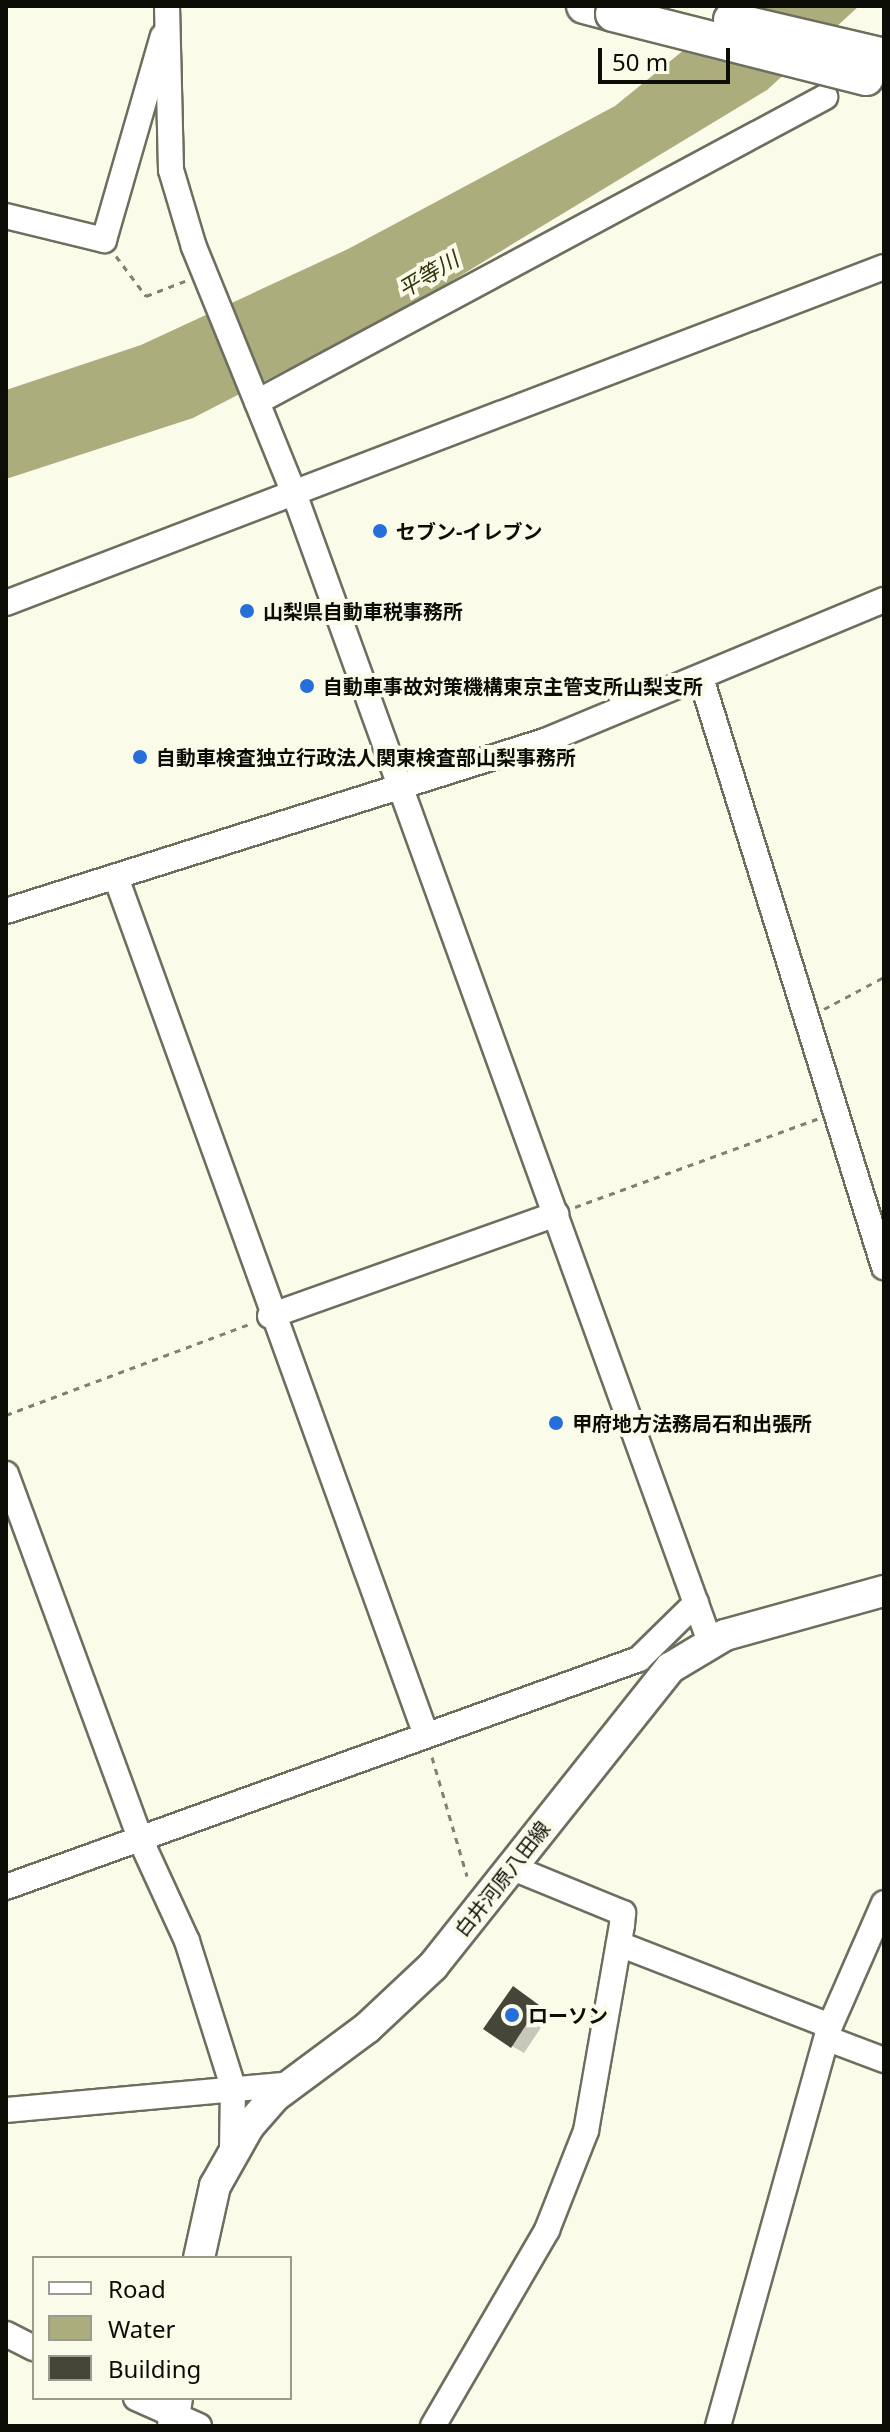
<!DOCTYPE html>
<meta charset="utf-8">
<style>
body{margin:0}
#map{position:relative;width:890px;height:2432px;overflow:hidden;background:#fafbe9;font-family:"Noto Sans","Noto Sans JP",sans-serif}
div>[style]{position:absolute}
.water>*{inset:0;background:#acad7d}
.shadow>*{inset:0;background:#0003}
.building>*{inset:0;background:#454637}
.path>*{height:3px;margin-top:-1.5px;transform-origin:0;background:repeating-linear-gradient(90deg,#808175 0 6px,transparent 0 12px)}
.roads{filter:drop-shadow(2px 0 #6e6e5f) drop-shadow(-2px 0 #6e6e5f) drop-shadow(0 2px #6e6e5f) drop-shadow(0 -2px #6e6e5f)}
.minor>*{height:24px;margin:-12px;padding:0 12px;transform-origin:12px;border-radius:12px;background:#fff}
.major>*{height:30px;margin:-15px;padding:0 15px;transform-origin:15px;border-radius:15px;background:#fff}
.highway>*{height:34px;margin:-17px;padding:0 17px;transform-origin:17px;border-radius:17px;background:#fff}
.bridges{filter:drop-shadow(2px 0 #6e6e5f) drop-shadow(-2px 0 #6e6e5f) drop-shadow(0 2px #6e6e5f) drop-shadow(0 -2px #6e6e5f)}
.highway-bridge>*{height:34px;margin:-17px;padding:0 17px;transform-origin:17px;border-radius:17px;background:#fff}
.dots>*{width:22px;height:22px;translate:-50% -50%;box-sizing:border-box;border:4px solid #fafbe9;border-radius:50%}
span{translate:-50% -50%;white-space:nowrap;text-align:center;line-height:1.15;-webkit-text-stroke:8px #fafbe9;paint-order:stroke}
.poi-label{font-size:20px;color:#0d0d07;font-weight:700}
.left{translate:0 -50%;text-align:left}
.street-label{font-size:20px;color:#0d0d07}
.water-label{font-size:22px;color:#33330c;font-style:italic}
.frame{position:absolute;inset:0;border:8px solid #0d0d07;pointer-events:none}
.legend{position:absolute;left:32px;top:2256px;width:260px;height:144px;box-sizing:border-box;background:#fafbe9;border:2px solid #9b9c8f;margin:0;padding:10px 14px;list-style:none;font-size:24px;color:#0d0d07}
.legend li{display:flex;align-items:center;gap:16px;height:40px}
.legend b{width:40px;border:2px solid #9b9c8f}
.scale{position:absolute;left:598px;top:48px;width:132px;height:36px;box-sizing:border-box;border:4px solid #0d0d07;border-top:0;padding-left:10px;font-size:24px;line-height:28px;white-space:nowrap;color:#0d0d07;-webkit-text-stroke:6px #fafbe9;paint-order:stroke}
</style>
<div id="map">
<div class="water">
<div style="clip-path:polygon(738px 6px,859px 6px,767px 90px,412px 305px,193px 418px,6px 479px,6px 390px,141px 345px,348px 249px,615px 106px)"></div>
</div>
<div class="shadow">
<div style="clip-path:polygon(526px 1996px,550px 2014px,524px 2053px,512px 2046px)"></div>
</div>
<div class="building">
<div style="clip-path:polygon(513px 1986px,539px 2005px,511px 2048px,483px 2029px)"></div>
</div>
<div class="path">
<div style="left:116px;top:256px;width:50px;rotate:53.1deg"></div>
<div style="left:146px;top:296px;width:42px;rotate:-21deg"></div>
<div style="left:824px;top:1009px;width:68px;rotate:-28.1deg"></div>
<div style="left:575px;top:1207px;width:258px;rotate:-20deg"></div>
<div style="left:6px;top:1415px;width:263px;rotate:-20.5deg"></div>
<div style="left:432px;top:1757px;width:124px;rotate:73.6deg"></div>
</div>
<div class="roads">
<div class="minor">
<div style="left:167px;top:6px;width:164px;rotate:88.6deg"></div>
<div style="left:171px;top:170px;width:80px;rotate:73.4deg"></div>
<div style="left:194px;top:247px;width:266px;rotate:67.9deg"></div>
<div style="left:294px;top:493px;width:1222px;rotate:70.1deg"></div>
<div style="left:6px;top:216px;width:101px;rotate:13.8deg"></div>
<div style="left:104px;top:240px;width:212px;rotate:-73.9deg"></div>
<div style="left:257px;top:402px;width:645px;rotate:-28.23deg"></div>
<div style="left:6px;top:603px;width:940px;rotate:-20.94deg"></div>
<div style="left:701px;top:678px;width:617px;rotate:72.74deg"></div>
<div style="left:117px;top:880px;width:909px;rotate:70.13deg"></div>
<div style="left:6px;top:911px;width:565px;rotate:-17.51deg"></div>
<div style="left:545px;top:741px;width:367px;rotate:-22.6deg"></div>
<div style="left:270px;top:1316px;width:304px;rotate:-19.6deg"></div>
<div style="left:6px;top:1474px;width:391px;rotate:69.8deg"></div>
<div style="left:141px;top:1841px;width:110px;rotate:65.3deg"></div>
<div style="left:187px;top:1941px;width:153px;rotate:72.5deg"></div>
<div style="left:233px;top:2087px;width:65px;rotate:90.9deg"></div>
<div style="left:6px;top:1887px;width:673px;rotate:-19.81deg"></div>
<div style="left:639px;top:1659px;width:80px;rotate:-44.5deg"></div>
<div style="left:619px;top:1944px;width:226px;rotate:21.2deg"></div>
<div style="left:831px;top:2040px;width:57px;rotate:20.7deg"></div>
<div style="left:6px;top:2110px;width:285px;rotate:-5.2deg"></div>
<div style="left:6px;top:2334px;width:31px;rotate:27deg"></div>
<div style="left:136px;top:2398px;width:69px;rotate:24deg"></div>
<div style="left:433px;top:2426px;width:227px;rotate:-59.8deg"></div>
<div style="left:547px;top:2230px;width:106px;rotate:-68.5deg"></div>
<div style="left:586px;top:2131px;width:209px;rotate:-80.1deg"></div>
<div style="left:622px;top:1925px;width:12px;rotate:-85deg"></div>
<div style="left:623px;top:1913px;width:121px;rotate:-157.7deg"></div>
<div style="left:718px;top:2426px;width:415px;rotate:-74.4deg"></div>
<div style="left:830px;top:2026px;width:134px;rotate:-66.3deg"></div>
</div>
<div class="major">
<div style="left:199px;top:2258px;width:74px;rotate:-77.5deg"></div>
<div style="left:215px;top:2186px;width:69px;rotate:-60.5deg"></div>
<div style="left:249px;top:2126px;width:38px;rotate:-49deg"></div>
<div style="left:274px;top:2097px;width:116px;rotate:-36.6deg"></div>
<div style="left:367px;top:2028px;width:91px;rotate:-43.2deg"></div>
<div style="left:433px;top:1966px;width:381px;rotate:-51.5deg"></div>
<div style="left:670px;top:1668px;width:64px;rotate:-31deg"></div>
<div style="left:725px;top:1635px;width:165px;rotate:-15.5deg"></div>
<div style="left:173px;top:2426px;width:28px;rotate:-82deg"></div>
</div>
<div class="highway">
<div style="left:584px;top:6px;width:30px;rotate:15deg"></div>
</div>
</div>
<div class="bridges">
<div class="highway-bridge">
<div style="left:613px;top:14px;width:261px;rotate:14.2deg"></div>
<div style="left:731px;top:20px;width:157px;rotate:13.2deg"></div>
</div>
</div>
<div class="dots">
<div style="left:380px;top:531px;background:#266fda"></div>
<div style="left:247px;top:611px;background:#266fda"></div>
<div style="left:307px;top:686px;background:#266fda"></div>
<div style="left:140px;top:757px;background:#266fda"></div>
<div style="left:556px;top:1423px;background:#266fda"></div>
<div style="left:512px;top:2015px;background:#266fda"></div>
</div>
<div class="poi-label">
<span class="left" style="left:396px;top:531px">セブン-イレブン</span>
<span class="left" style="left:263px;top:611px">山梨県自動車税事務所</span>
<span class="left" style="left:323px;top:686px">自動車事故対策機構東京主管支所山梨支所</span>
<span class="left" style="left:156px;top:757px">自動車検査独立行政法人関東検査部山梨事務所</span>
<span class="left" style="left:572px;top:1423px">甲府地方法務局石和出張所</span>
<span class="left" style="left:528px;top:2015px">ローソン</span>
</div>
<div class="street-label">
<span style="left:502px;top:1879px;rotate:-52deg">白井河原八田線</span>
</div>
<div class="water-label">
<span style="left:428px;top:274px;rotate:-31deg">平等川</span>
</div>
<div class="frame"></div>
<ul class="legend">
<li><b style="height:10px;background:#fff"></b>Road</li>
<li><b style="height:22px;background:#acad7d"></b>Water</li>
<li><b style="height:22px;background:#454637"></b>Building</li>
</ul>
<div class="scale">50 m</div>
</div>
